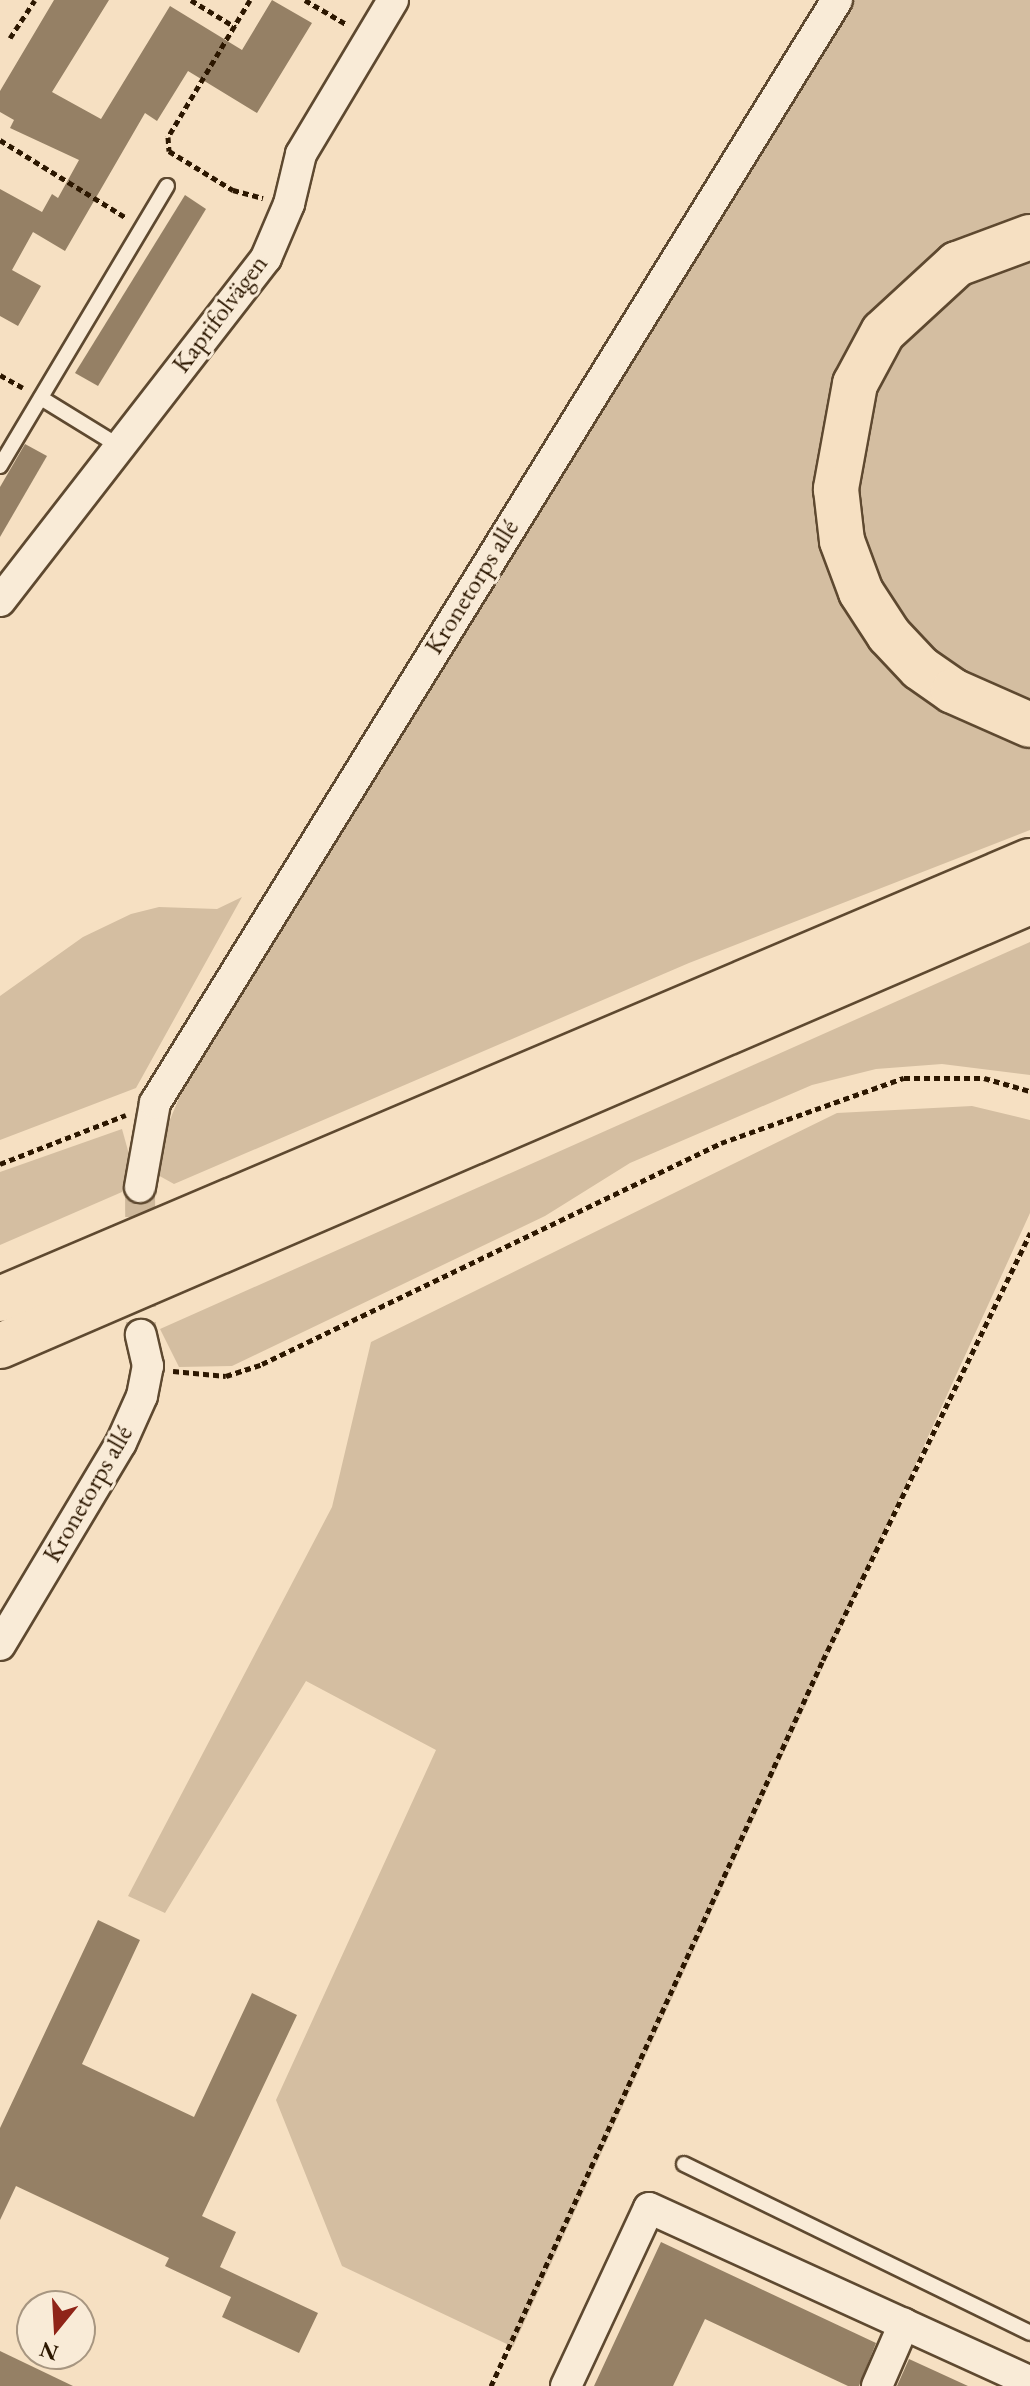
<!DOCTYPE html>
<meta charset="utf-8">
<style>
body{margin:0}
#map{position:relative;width:1030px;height:2386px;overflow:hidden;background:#f6e0c2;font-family:"EB Garamond",serif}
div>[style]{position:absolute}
.green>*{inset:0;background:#d4bea1}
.building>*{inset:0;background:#958065}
.minor-tunnel>*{height:30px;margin-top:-15px;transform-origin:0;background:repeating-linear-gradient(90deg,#ceb89b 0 30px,transparent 0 45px)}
.path>*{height:5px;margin-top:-2.5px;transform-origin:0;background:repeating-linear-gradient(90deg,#2c1700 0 6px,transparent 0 10px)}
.roads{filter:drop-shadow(2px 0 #5e4930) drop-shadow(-2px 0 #5e4930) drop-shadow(0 2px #5e4930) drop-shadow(0 -2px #5e4930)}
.service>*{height:14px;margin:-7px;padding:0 7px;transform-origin:7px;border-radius:7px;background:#f9ebd7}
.minor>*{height:30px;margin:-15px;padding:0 15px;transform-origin:15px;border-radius:15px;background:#f9ebd7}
.motorway>*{height:44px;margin:-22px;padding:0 22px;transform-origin:22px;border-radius:22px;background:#f6e0c2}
span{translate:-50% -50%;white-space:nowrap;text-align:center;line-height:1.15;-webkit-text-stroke:6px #f9ebd7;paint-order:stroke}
.street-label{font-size:26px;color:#2c1700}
.north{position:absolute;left:16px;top:2290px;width:80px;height:80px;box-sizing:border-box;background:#f9ebd7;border:2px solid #a79681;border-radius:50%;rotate:198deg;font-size:22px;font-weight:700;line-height:32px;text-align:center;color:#2c1700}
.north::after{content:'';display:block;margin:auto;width:28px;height:36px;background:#8f2418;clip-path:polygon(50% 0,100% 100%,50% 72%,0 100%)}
</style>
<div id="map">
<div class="green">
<div style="clip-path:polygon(852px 0,1030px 0,1030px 222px,879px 316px,840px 582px,1030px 742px,1030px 830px,689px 963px,174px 1184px,156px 1174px,162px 1139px,191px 1069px)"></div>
<div style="clip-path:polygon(1030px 250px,1030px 712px,960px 683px,876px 591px,850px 483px,880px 365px,932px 301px)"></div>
<div style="clip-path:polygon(242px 897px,136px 1088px,0 1140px,0 996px,83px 937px,131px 914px,159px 907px,217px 909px)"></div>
<div style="clip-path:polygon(1030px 942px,1030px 1075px,942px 1064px,876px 1069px,812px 1085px,630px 1163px,545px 1216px,232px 1366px,179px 1367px,160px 1329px)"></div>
<div style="clip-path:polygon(972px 1106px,1030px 1120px,1030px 1213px,513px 2347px,342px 2266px,276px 2100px,436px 1750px,306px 1681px,165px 1913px,128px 1896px,332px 1507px,371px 1342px,837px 1113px)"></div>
<div style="clip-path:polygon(122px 1129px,132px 1165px,122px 1192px,0 1245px,0 1172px)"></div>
</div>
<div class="building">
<div style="clip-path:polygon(54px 0,109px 0,52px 92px,101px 119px,170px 6px,242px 50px,272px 0,312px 23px,257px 113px,188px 71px,157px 121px,145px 113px,65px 251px,33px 232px,12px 270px,41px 286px,18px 326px,0 316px,0 189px,42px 212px,52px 194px,58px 198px,79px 160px,10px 128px,14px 120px,0 112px,0 91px)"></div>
<div style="clip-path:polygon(185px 195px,206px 209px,98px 386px,75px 373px)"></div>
<div style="clip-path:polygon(25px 444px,47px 456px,0 537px,0 487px)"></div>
<div style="clip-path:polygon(98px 1920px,140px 1940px,82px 2064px,194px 2117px,252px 1993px,297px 2015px,202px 2216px,236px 2232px,220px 2267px,318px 2313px,299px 2353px,222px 2317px,231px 2297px,165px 2266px,169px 2258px,16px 2186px,0 2220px,0 2128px)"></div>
<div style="clip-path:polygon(661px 2242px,876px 2343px,859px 2386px,848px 2386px,705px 2319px,673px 2386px,594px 2386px)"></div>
<div style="clip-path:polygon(0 2351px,73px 2386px,0 2386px)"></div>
<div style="clip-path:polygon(909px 2359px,968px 2386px,897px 2386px)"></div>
</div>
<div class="minor-tunnel">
<div style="left:140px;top:1187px;width:148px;rotate:89.6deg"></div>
</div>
<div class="path">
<div style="left:191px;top:0;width:52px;rotate:31.5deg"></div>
<div style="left:250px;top:0;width:160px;rotate:120.9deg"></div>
<div style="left:168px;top:137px;width:14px;rotate:86deg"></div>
<div style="left:169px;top:151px;width:75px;rotate:31.4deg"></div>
<div style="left:233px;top:190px;width:31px;rotate:15deg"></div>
<div style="left:305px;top:0;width:48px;rotate:30.3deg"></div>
<div style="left:10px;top:38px;width:45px;rotate:-56.7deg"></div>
<div style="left:0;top:140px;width:147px;rotate:31.6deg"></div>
<div style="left:0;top:375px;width:26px;rotate:29deg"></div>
<div style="left:0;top:1164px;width:135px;rotate:-21.3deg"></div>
<div style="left:173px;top:1371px;width:53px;rotate:5.4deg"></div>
<div style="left:226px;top:1376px;width:38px;rotate:-18deg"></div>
<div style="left:262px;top:1364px;width:509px;rotate:-25.71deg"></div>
<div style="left:721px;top:1143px;width:194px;rotate:-19.6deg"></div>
<div style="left:904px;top:1078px;width:80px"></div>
<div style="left:984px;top:1078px;width:48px;rotate:15.8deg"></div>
<div style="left:491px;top:2386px;width:798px;rotate:-65.43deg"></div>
<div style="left:823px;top:1660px;width:475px;rotate:-64.1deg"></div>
</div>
<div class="roads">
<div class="service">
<div style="left:41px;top:398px;width:92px;rotate:31.6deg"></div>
<div style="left:0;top:466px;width:326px;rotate:-59.2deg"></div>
<div style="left:684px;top:2164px;width:385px;rotate:26deg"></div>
</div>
<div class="minor">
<div style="left:0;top:601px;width:434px;rotate:-52.2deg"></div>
<div style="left:266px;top:258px;width:59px;rotate:-66.9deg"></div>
<div style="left:289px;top:204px;width:51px;rotate:-76.5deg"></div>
<div style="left:301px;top:154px;width:179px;rotate:-59.1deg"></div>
<div style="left:140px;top:1187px;width:85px;rotate:-79.9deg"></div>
<div style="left:155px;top:1103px;width:1297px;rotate:-58.27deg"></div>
<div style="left:0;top:1645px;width:235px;rotate:-59.1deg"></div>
<div style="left:121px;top:1443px;width:51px;rotate:-65.9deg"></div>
<div style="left:142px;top:1396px;width:31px;rotate:-79deg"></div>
<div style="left:148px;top:1366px;width:32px;rotate:-103deg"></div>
<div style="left:566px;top:2386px;width:196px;rotate:-65deg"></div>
<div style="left:649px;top:2208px;width:419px;rotate:24.5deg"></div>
<div style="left:877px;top:2386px;width:68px;rotate:-66.5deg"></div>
</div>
<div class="motorway">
<div style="left:1030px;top:237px;width:78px;rotate:159.7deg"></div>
<div style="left:957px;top:264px;width:100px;rotate:137.4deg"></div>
<div style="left:883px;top:332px;width:59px;rotate:118.3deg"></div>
<div style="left:855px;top:384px;width:107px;rotate:100.3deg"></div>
<div style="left:836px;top:489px;width:52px;rotate:83.4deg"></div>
<div style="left:842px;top:541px;width:54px;rotate:69.6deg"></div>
<div style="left:861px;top:592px;width:51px;rotate:56.9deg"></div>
<div style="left:889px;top:635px;width:45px;rotate:46.8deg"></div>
<div style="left:920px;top:668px;width:40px;rotate:34.9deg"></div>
<div style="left:953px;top:691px;width:84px;rotate:23.8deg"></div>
<div style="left:0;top:1299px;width:1119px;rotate:-23.04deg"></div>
<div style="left:0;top:1346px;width:1122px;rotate:-23.32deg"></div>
</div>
</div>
<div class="street-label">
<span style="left:220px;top:314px;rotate:-53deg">Kaprifolvägen</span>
<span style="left:472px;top:587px;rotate:-58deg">Kronetorps allé</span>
<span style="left:88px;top:1494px;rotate:-60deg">Kronetorps allé</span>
</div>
<div class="north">N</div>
</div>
